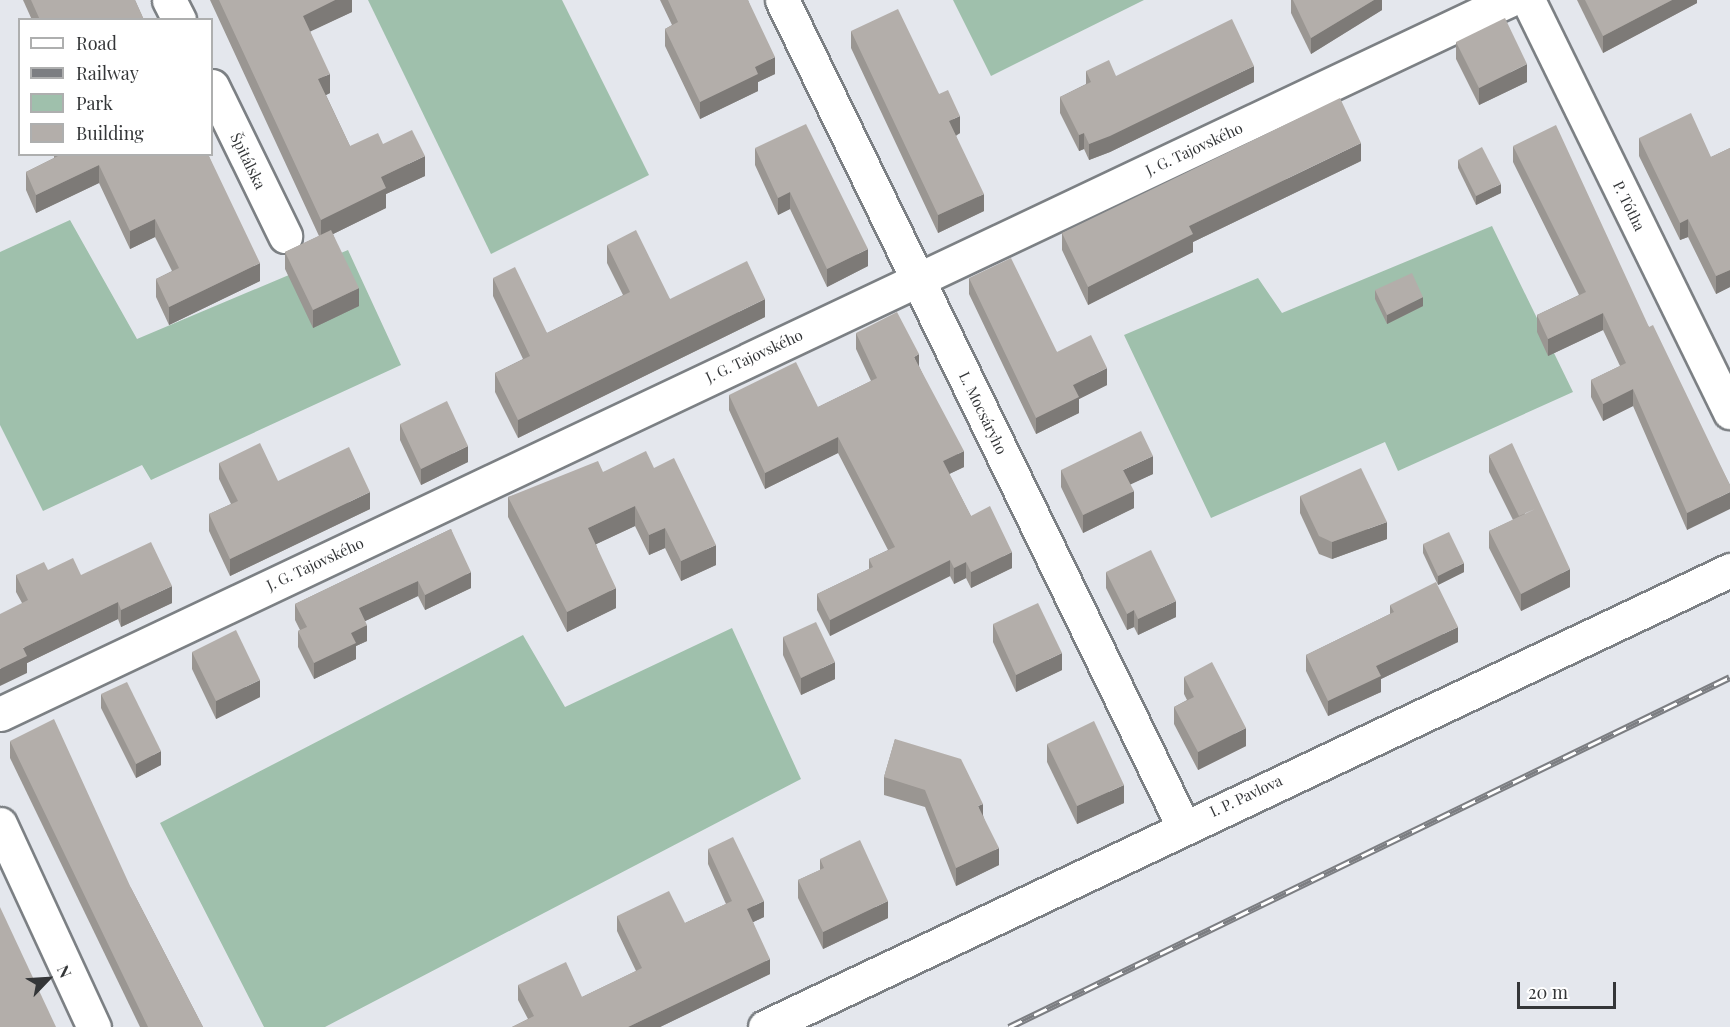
<!DOCTYPE html>
<meta charset="utf-8">
<style>
body{margin:0}
#map{position:relative;width:1730px;height:1027px;overflow:hidden;background:#e4e7ed;font-family:"Playfair Display",serif}
div>[style]{position:absolute}
.green>*{inset:0;background:#9fc0ac}
.roads{filter:drop-shadow(2px 0 #7c8084) drop-shadow(-2px 0 #7c8084) drop-shadow(0 2px #7c8084) drop-shadow(0 -2px #7c8084)}
.minor>*{height:33px;margin:-16.5px;padding:0 16.5px;transform-origin:16.5px;border-radius:16.5px;background:#fff}
.rail>*{height:7px;margin-top:-3.5px;transform-origin:0;background:repeating-linear-gradient(90deg,#fff 0 14px,#7c7e82 0 28px);box-sizing:border-box;border-block:2px solid #7c7e82}
.wall>*{inset:0;background:#9a9692}
.shaded-wall>*{inset:0;background:#7d7a77}
.building>*{inset:0;background:#b3aeaa}
span{translate:-50% -50%;white-space:nowrap;text-align:center;line-height:1.15;-webkit-text-stroke:4.5px #fff;paint-order:stroke}
.street-label{font-size:15px;color:#343638}
.legend{position:absolute;left:18px;top:18px;width:195px;height:138px;box-sizing:border-box;background:#fff;border:2px solid #aeafaf;margin:0;padding:8px 10px;list-style:none;font-size:18px;color:#343638}
.legend li{display:flex;align-items:center;gap:12px;height:30px}
.legend b{width:30px;border:2px solid #aeafaf}
.north{position:absolute;left:18px;top:949px;width:60px;height:60px;-webkit-text-stroke:4px #fff;paint-order:stroke;rotate:65deg;font-size:16px;font-weight:700;line-height:24px;text-align:center;color:#343638}
.north::after{content:'';display:block;margin:auto;width:21px;height:27px;background:#343638;clip-path:polygon(50% 0,100% 100%,50% 72%,0 100%)}
.scale{position:absolute;left:1517px;top:982px;width:99px;height:27px;box-sizing:border-box;border:3px solid #343638;border-top:0;padding-left:8px;font-size:18px;line-height:21px;white-space:nowrap;color:#343638;-webkit-text-stroke:4px #fff;paint-order:stroke}
</style>
<div id="map">
<div class="green">
<div style="clip-path:polygon(368px 0,562px 0,649px 175px,491px 254px)"></div>
<div style="clip-path:polygon(953px 0,1144px 0,991px 76px)"></div>
<div style="clip-path:polygon(70px 220px,137px 339px,348px 250px,401px 365px,151px 480px,142px 465px,43px 511px,0 425px,0 252px)"></div>
<div style="clip-path:polygon(1492px 226px,1573px 392px,1398px 471px,1385px 442px,1211px 518px,1124px 335px,1258px 278px,1282px 313px)"></div>
<div style="clip-path:polygon(732px 628px,801px 779px,325px 1027px,264px 1027px,160px 823px,523px 635px,565px 707px)"></div>
</div>
<div class="roads">
<div class="minor">
<div style="left:169px;top:0;width:22px;rotate:63deg"></div>
<div style="left:782px;top:0;width:918px;rotate:64.1deg"></div>
<div style="left:1528px;top:0;width:459px;rotate:63.9deg"></div>
<div style="left:212px;top:86px;width:167px;rotate:64deg"></div>
<div style="left:0;top:714px;width:1669px;rotate:-25.32deg"></div>
<div style="left:0;top:824px;width:224px;rotate:65.2deg"></div>
<div style="left:765px;top:1027px;width:1068px;rotate:-25.34deg"></div>
</div>
</div>
<div class="rail">
<div style="left:1009px;top:1027px;width:801px;rotate:-25.89deg"></div>
</div>
<div class="wall">
<div style="clip-path:polygon(23px 0,135px 0,144px 20px,32px 20px)"></div>
<div style="clip-path:polygon(210px 0,352px 0,352px 12px,310px 31px,330px 93px,326px 95px,350px 146px,383px 144px,425px 176px,386px 194px,386px 208px,333px 234px,359px 306px,313px 328px,285px 269px,285px 252px,319px 236px)"></div>
<div style="clip-path:polygon(660px 0,748px 0,775px 74px,758px 82px,758px 91px,700px 119px,665px 46px,665px 29px,672px 25px)"></div>
<div style="clip-path:polygon(1291px 0,1382px 0,1382px 10px,1311px 54px,1291px 13px)"></div>
<div style="clip-path:polygon(1577px 0,1697px 0,1697px 3px,1603px 53px)"></div>
<div style="clip-path:polygon(851px 31px,939px 94px,960px 133px,956px 136px,984px 211px,938px 233px,851px 48px)"></div>
<div style="clip-path:polygon(1456px 42px,1527px 82px,1479px 105px,1456px 59px)"></div>
<div style="clip-path:polygon(1086px 71px,1116px 76px,1254px 82px,1110px 152px,1089px 160px,1084px 149px,1079px 151px,1060px 113px,1060px 97px,1086px 84px)"></div>
<div style="clip-path:polygon(1639px 138px,1711px 157px,1730px 148px,1730px 287px,1716px 294px,1688px 237px,1680px 240px,1639px 156px)"></div>
<div style="clip-path:polygon(1513px 146px,1649px 327px,1730px 485px,1687px 530px,1633px 406px,1603px 421px,1591px 397px,1591px 380px,1620px 366px,1603px 330px,1548px 356px,1537px 332px,1537px 315px,1579px 295px,1513px 162px)"></div>
<div style="clip-path:polygon(755px 148px,868px 266px,827px 287px,790px 209px,778px 215px,755px 165px)"></div>
<div style="clip-path:polygon(54px 154px,208px 154px,260px 281px,169px 325px,156px 297px,156px 279px,172px 271px,155px 237px,130px 249px,99px 183px,36px 213px,26px 190px,26px 172px,54px 158px)"></div>
<div style="clip-path:polygon(1458px 160px,1501px 193px,1476px 205px,1458px 168px)"></div>
<div style="clip-path:polygon(1361px 161px,1193px 242px,1193px 252px,1088px 305px,1062px 250px,1062px 233px)"></div>
<div style="clip-path:polygon(607px 245px,670px 299px,765px 317px,518px 438px,495px 392px,495px 373px,523px 359px,493px 296px,493px 278px,547px 333px,623px 295px,607px 263px)"></div>
<div style="clip-path:polygon(969px 278px,1057px 352px,1107px 385px,1079px 399px,1079px 413px,1036px 434px,969px 294px)"></div>
<div style="clip-path:polygon(1375px 290px,1423px 306px,1387px 324px,1375px 299px)"></div>
<div style="clip-path:polygon(856px 333px,919px 366px,964px 467px,949px 474px,971px 516px,1012px 568px,971px 588px,966px 578px,954px 584px,950px 576px,830px 636px,817px 610px,817px 594px,869px 569px,869px 559px,888px 550px,838px 453px,765px 489px,729px 410px,729px 395px,818px 407px,871px 381px,856px 349px)"></div>
<div style="clip-path:polygon(400px 424px,468px 462px,421px 485px,400px 440px)"></div>
<div style="clip-path:polygon(1489px 455px,1570px 587px,1521px 611px,1489px 548px,1489px 531px,1513px 520px,1489px 472px)"></div>
<div style="clip-path:polygon(219px 463px,278px 481px,370px 509px,230px 576px,209px 531px,209px 514px,231px 504px,219px 479px)"></div>
<div style="clip-path:polygon(654px 468px,716px 565px,681px 581px,665px 548px,649px 555px,635px 526px,596px 544px,616px 608px,567px 632px,508px 517px,508px 497px,603px 472px)"></div>
<div style="clip-path:polygon(1061px 470px,1153px 474px,1130px 484px,1134px 508px,1083px 533px,1061px 487px)"></div>
<div style="clip-path:polygon(1300px 496px,1387px 539px,1332px 559px,1319px 554px,1300px 513px)"></div>
<div style="clip-path:polygon(451px 529px,471px 588px,425px 610px,418px 596px,365px 621px,367px 641px,356px 646px,356px 659px,314px 679px,298px 647px,298px 631px,300px 630px,295px 620px,295px 604px)"></div>
<div style="clip-path:polygon(1423px 544px,1464px 572px,1438px 585px,1423px 553px)"></div>
<div style="clip-path:polygon(48px 570px,81px 575px,172px 603px,121px 627px,118px 619px,27px 663px,27px 673px,22px 603px,16px 592px,16px 575px)"></div>
<div style="clip-path:polygon(1106px 572px,1176px 617px,1138px 635px,1134px 627px,1127px 630px,1106px 588px)"></div>
<div style="clip-path:polygon(1390px 605px,1458px 642px,1381px 679px,1381px 692px,1328px 716px,1306px 671px,1306px 655px,1390px 614px)"></div>
<div style="clip-path:polygon(993px 624px,1062px 670px,1016px 692px,993px 642px)"></div>
<div style="clip-path:polygon(783px 637px,835px 679px,801px 695px,783px 655px)"></div>
<div style="clip-path:polygon(192px 652px,260px 697px,216px 719px,192px 669px)"></div>
<div style="clip-path:polygon(1184px 677px,1246px 746px,1198px 770px,1174px 724px,1174px 707px,1187px 700px,1184px 694px)"></div>
<div style="clip-path:polygon(101px 694px,161px 765px,136px 778px,101px 708px)"></div>
<div style="clip-path:polygon(895px 739px,983px 815px,999px 865px,956px 886px,925px 807px,884px 795px,884px 777px)"></div>
<div style="clip-path:polygon(10px 741px,131px 888px,203px 1027px,140px 1027px,10px 758px)"></div>
<div style="clip-path:polygon(1047px 744px,1124px 803px,1077px 824px,1047px 762px)"></div>
<div style="clip-path:polygon(708px 849px,764px 917px,753px 922px,770px 974px,660px 1027px,512px 1027px,528px 1019px,518px 1000px,518px 985px,582px 997px,636px 971px,617px 931px,617px 916px,685px 923px,726px 904px,708px 864px)"></div>
<div style="clip-path:polygon(820px 859px,888px 918px,823px 949px,798px 898px,798px 880px,820px 870px)"></div>
</div>
<div class="shaded-wall">
<div style="clip-path:polygon(335px 0,352px 0,352px 12px,303px 35px,303px 16px)"></div>
<div style="clip-path:polygon(1374px 0,1382px 0,1382px 10px,1311px 54px,1311px 38px)"></div>
<div style="clip-path:polygon(1672px 0,1697px 0,1697px 3px,1603px 53px,1603px 36px)"></div>
<div style="clip-path:polygon(775px 57px,775px 74px,758px 82px,758px 91px,700px 119px,700px 102px,755px 67px)"></div>
<div style="clip-path:polygon(1527px 64px,1527px 82px,1479px 105px,1479px 88px)"></div>
<div style="clip-path:polygon(1254px 66px,1254px 82px,1110px 152px,1089px 160px,1089px 144px)"></div>
<div style="clip-path:polygon(330px 74px,330px 93px,318px 99px,318px 79px)"></div>
<div style="clip-path:polygon(960px 116px,960px 133px,949px 139px,949px 121px)"></div>
<div style="clip-path:polygon(1084px 133px,1084px 149px,1079px 151px,1079px 135px)"></div>
<div style="clip-path:polygon(1361px 143px,1361px 161px,1193px 242px,1193px 252px,1088px 305px,1088px 287px,1189px 226px)"></div>
<div style="clip-path:polygon(425px 156px,425px 176px,386px 194px,386px 208px,321px 240px,321px 220px,381px 177px)"></div>
<div style="clip-path:polygon(99px 165px,99px 183px,36px 213px,36px 195px)"></div>
<div style="clip-path:polygon(1501px 184px,1501px 193px,1476px 205px,1476px 196px)"></div>
<div style="clip-path:polygon(790px 192px,790px 209px,778px 215px,778px 198px)"></div>
<div style="clip-path:polygon(984px 194px,984px 211px,938px 233px,938px 215px)"></div>
<div style="clip-path:polygon(155px 219px,155px 237px,130px 249px,130px 231px)"></div>
<div style="clip-path:polygon(1688px 219px,1688px 237px,1680px 240px,1680px 223px)"></div>
<div style="clip-path:polygon(868px 249px,868px 266px,827px 287px,827px 269px)"></div>
<div style="clip-path:polygon(260px 263px,260px 281px,169px 325px,169px 307px)"></div>
<div style="clip-path:polygon(1730px 270px,1730px 287px,1716px 294px,1716px 276px)"></div>
<div style="clip-path:polygon(359px 288px,359px 306px,313px 328px,313px 310px)"></div>
<div style="clip-path:polygon(1423px 297px,1423px 306px,1387px 324px,1387px 315px)"></div>
<div style="clip-path:polygon(765px 299px,765px 317px,518px 438px,518px 420px)"></div>
<div style="clip-path:polygon(1603px 313px,1603px 330px,1548px 356px,1548px 339px)"></div>
<div style="clip-path:polygon(919px 354px,919px 370px,914px 357px)"></div>
<div style="clip-path:polygon(1107px 368px,1107px 385px,1079px 399px,1079px 413px,1036px 434px,1036px 418px,1073px 385px)"></div>
<div style="clip-path:polygon(1633px 389px,1633px 406px,1603px 421px,1603px 404px)"></div>
<div style="clip-path:polygon(838px 437px,838px 453px,765px 489px,765px 473px)"></div>
<div style="clip-path:polygon(468px 446px,468px 462px,421px 485px,421px 469px)"></div>
<div style="clip-path:polygon(964px 451px,964px 467px,943px 477px,943px 461px)"></div>
<div style="clip-path:polygon(1153px 456px,1153px 474px,1123px 488px,1123px 470px)"></div>
<div style="clip-path:polygon(1134px 491px,1134px 508px,1083px 533px,1083px 515px)"></div>
<div style="clip-path:polygon(370px 492px,370px 509px,230px 576px,230px 559px)"></div>
<div style="clip-path:polygon(1730px 492px,1730px 509px,1687px 530px,1687px 513px)"></div>
<div style="clip-path:polygon(635px 506px,635px 526px,588px 548px,588px 528px)"></div>
<div style="clip-path:polygon(1387px 522px,1387px 539px,1332px 559px,1332px 542px)"></div>
<div style="clip-path:polygon(665px 528px,665px 548px,649px 555px,649px 535px)"></div>
<div style="clip-path:polygon(716px 545px,716px 565px,681px 581px,681px 561px)"></div>
<div style="clip-path:polygon(1012px 552px,1012px 568px,971px 588px,971px 572px)"></div>
<div style="clip-path:polygon(950px 560px,950px 576px,830px 636px,830px 620px)"></div>
<div style="clip-path:polygon(966px 562px,966px 578px,954px 584px,954px 568px)"></div>
<div style="clip-path:polygon(1464px 563px,1464px 572px,1438px 585px,1438px 576px)"></div>
<div style="clip-path:polygon(1570px 569px,1570px 587px,1521px 611px,1521px 594px)"></div>
<div style="clip-path:polygon(471px 572px,471px 588px,425px 610px,425px 595px)"></div>
<div style="clip-path:polygon(418px 581px,418px 596px,359px 624px,359px 608px)"></div>
<div style="clip-path:polygon(172px 586px,172px 603px,121px 627px,121px 610px)"></div>
<div style="clip-path:polygon(616px 588px,616px 608px,567px 632px,567px 612px)"></div>
<div style="clip-path:polygon(1176px 601px,1176px 617px,1138px 635px,1138px 619px)"></div>
<div style="clip-path:polygon(118px 602px,118px 619px,27px 663px,27px 673px,0 686px,0 669px,23px 648px)"></div>
<div style="clip-path:polygon(1134px 610px,1134px 627px,1127px 630px,1127px 614px)"></div>
<div style="clip-path:polygon(367px 625px,367px 641px,356px 646px,356px 659px,314px 679px,314px 663px,351px 633px)"></div>
<div style="clip-path:polygon(1458px 627px,1458px 642px,1381px 679px,1381px 692px,1328px 716px,1328px 701px,1376px 666px)"></div>
<div style="clip-path:polygon(1062px 653px,1062px 670px,1016px 692px,1016px 675px)"></div>
<div style="clip-path:polygon(835px 662px,835px 679px,801px 695px,801px 678px)"></div>
<div style="clip-path:polygon(260px 680px,260px 697px,216px 719px,216px 701px)"></div>
<div style="clip-path:polygon(1246px 728px,1246px 746px,1198px 770px,1198px 752px)"></div>
<div style="clip-path:polygon(161px 751px,161px 765px,136px 778px,136px 764px)"></div>
<div style="clip-path:polygon(1124px 785px,1124px 803px,1077px 824px,1077px 806px)"></div>
<div style="clip-path:polygon(983px 804px,983px 821px,978px 806px)"></div>
<div style="clip-path:polygon(999px 848px,999px 865px,956px 886px,956px 868px)"></div>
<div style="clip-path:polygon(764px 901px,764px 917px,747px 925px,747px 909px)"></div>
<div style="clip-path:polygon(888px 901px,888px 918px,823px 949px,823px 932px)"></div>
<div style="clip-path:polygon(770px 959px,770px 974px,660px 1027px,628px 1027px)"></div>
</div>
<div class="building">
<div style="clip-path:polygon(31px 0,135px 0,144px 20px,40px 20px)"></div>
<div style="clip-path:polygon(219px 0,335px 0,303px 16px,330px 74px,318px 79px,350px 146px,378px 133px,383px 144px,412px 130px,425px 156px,381px 177px,386px 188px,321px 220px)"></div>
<div style="clip-path:polygon(668px 0,748px 0,775px 57px,755px 67px,758px 74px,700px 102px,665px 29px,678px 22px)"></div>
<div style="clip-path:polygon(1293px 0,1374px 0,1311px 38px)"></div>
<div style="clip-path:polygon(1585px 0,1672px 0,1603px 36px)"></div>
<div style="clip-path:polygon(898px 9px,939px 94px,948px 90px,960px 116px,949px 121px,984px 194px,938px 215px,851px 31px)"></div>
<div style="clip-path:polygon(1505px 18px,1527px 64px,1479px 88px,1456px 42px)"></div>
<div style="clip-path:polygon(1232px 19px,1254px 66px,1110px 136px,1089px 144px,1084px 133px,1079px 135px,1060px 97px,1091px 82px,1086px 71px,1109px 60px,1116px 76px)"></div>
<div style="clip-path:polygon(1340px 98px,1361px 143px,1189px 226px,1193px 234px,1088px 287px,1062px 233px)"></div>
<div style="clip-path:polygon(1691px 113px,1711px 157px,1730px 148px,1730px 270px,1716px 276px,1688px 219px,1680px 223px,1639px 138px)"></div>
<div style="clip-path:polygon(806px 124px,868px 249px,827px 269px,790px 192px,778px 198px,755px 148px)"></div>
<div style="clip-path:polygon(1556px 125px,1649px 327px,1653px 325px,1730px 485px,1730px 492px,1687px 513px,1633px 389px,1603px 404px,1591px 380px,1626px 363px,1603px 313px,1548px 339px,1537px 315px,1586px 292px,1513px 146px)"></div>
<div style="clip-path:polygon(1482px 147px,1501px 184px,1476px 196px,1458px 160px)"></div>
<div style="clip-path:polygon(58px 154px,208px 154px,260px 263px,169px 307px,156px 279px,179px 268px,155px 219px,130px 231px,99px 165px,36px 195px,26px 172px,58px 156px)"></div>
<div style="clip-path:polygon(331px 230px,359px 288px,313px 310px,285px 252px)"></div>
<div style="clip-path:polygon(636px 230px,670px 299px,747px 261px,765px 299px,518px 420px,495px 373px,530px 356px,493px 278px,515px 267px,547px 333px,630px 292px,607px 245px)"></div>
<div style="clip-path:polygon(1011px 258px,1057px 352px,1091px 335px,1107px 368px,1073px 385px,1079px 397px,1036px 418px,969px 278px)"></div>
<div style="clip-path:polygon(1412px 273px,1423px 297px,1387px 315px,1375px 290px)"></div>
<div style="clip-path:polygon(897px 312px,919px 354px,914px 357px,964px 451px,943px 461px,971px 516px,990px 506px,1012px 552px,971px 572px,966px 562px,954px 568px,950px 560px,830px 620px,817px 594px,873px 567px,869px 559px,895px 547px,838px 437px,765px 473px,729px 395px,796px 362px,818px 407px,877px 378px,856px 333px)"></div>
<div style="clip-path:polygon(447px 401px,468px 446px,421px 469px,400px 424px)"></div>
<div style="clip-path:polygon(1141px 431px,1153px 456px,1123px 470px,1134px 491px,1083px 515px,1061px 470px)"></div>
<div style="clip-path:polygon(260px 443px,278px 481px,349px 447px,370px 492px,230px 559px,209px 514px,238px 501px,219px 463px)"></div>
<div style="clip-path:polygon(1512px 443px,1570px 569px,1521px 594px,1489px 531px,1535px 509px,1519px 516px,1489px 455px)"></div>
<div style="clip-path:polygon(646px 451px,654px 468px,674px 458px,716px 545px,681px 561px,665px 528px,649px 535px,635px 506px,588px 528px,616px 588px,567px 612px,508px 497px,598px 461px,603px 472px)"></div>
<div style="clip-path:polygon(1361px 468px,1387px 522px,1332px 542px,1319px 536px,1300px 496px)"></div>
<div style="clip-path:polygon(451px 529px,471px 572px,425px 595px,418px 581px,359px 608px,367px 625px,351px 633px,356px 643px,314px 663px,298px 631px,307px 627px,295px 604px)"></div>
<div style="clip-path:polygon(1449px 532px,1464px 563px,1438px 576px,1423px 544px)"></div>
<div style="clip-path:polygon(151px 542px,172px 586px,121px 610px,118px 602px,23px 648px,27px 656px,0 669px,0 614px,28px 600px,16px 575px,44px 562px,48px 570px,73px 558px,81px 575px)"></div>
<div style="clip-path:polygon(1151px 550px,1176px 601px,1138px 619px,1134px 610px,1127px 614px,1106px 572px)"></div>
<div style="clip-path:polygon(1436px 582px,1458px 627px,1376px 666px,1381px 676px,1328px 701px,1306px 655px,1394px 612px,1390px 605px)"></div>
<div style="clip-path:polygon(1038px 603px,1062px 653px,1016px 675px,993px 624px)"></div>
<div style="clip-path:polygon(816px 622px,835px 662px,801px 678px,783px 637px)"></div>
<div style="clip-path:polygon(236px 630px,260px 680px,216px 701px,192px 652px)"></div>
<div style="clip-path:polygon(1212px 662px,1246px 728px,1198px 752px,1174px 707px,1194px 697px,1184px 677px)"></div>
<div style="clip-path:polygon(127px 682px,161px 751px,136px 764px,101px 694px)"></div>
<div style="clip-path:polygon(54px 719px,131px 888px,203px 1027px,148px 1027px,10px 741px)"></div>
<div style="clip-path:polygon(1094px 721px,1124px 785px,1077px 806px,1047px 744px)"></div>
<div style="clip-path:polygon(895px 739px,961px 759px,983px 804px,978px 806px,999px 848px,956px 868px,925px 790px,884px 777px)"></div>
<div style="clip-path:polygon(733px 837px,764px 901px,747px 909px,770px 959px,628px 1027px,512px 1027px,534px 1016px,518px 985px,566px 962px,582px 997px,642px 968px,617px 916px,669px 891px,685px 923px,732px 901px,708px 849px)"></div>
<div style="clip-path:polygon(860px 840px,888px 901px,823px 932px,798px 880px,824px 868px,820px 859px)"></div>
<div style="clip-path:polygon(0 907px,56px 1027px,0 1027px)"></div>
</div>
<div class="street-label">
<span style="left:1194px;top:149px;rotate:-25deg">J. G. Tajovského</span>
<span style="left:248px;top:161px;rotate:64deg">Špitálska</span>
<span style="left:1629px;top:206px;rotate:64deg">P. Tótha</span>
<span style="left:754px;top:356px;rotate:-25deg">J. G. Tajovského</span>
<span style="left:983px;top:413px;rotate:64deg">L. Mocsáryho</span>
<span style="left:315px;top:564px;rotate:-25deg">J. G. Tajovského</span>
<span style="left:1246px;top:796px;rotate:-25deg">I. P. Pavlova</span>
</div>
<ul class="legend">
<li><b style="height:8px;background:#fff"></b>Road</li>
<li><b style="height:8px;background:#7c7e82"></b>Railway</li>
<li><b style="height:16px;background:#9fc0ac"></b>Park</li>
<li><b style="height:16px;background:#b3aeaa"></b>Building</li>
</ul>
<div class="north">N</div>
<div class="scale">20 m</div>
</div>
